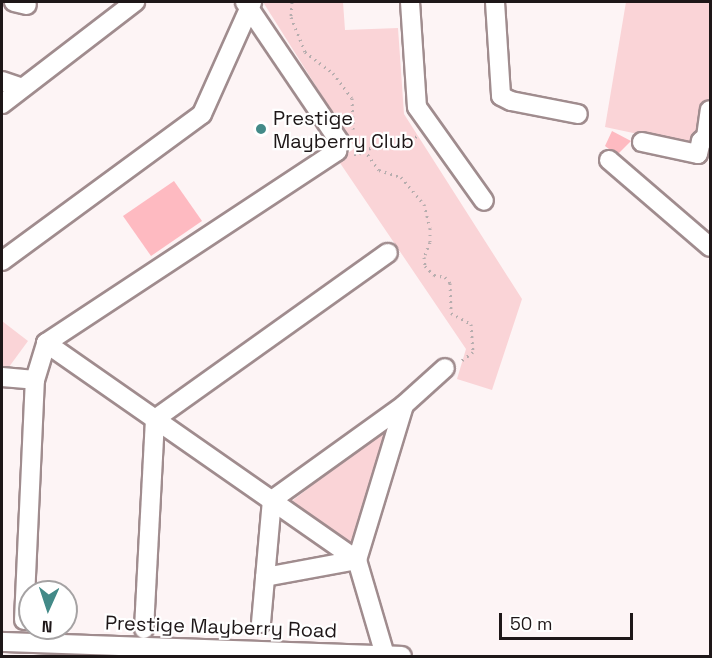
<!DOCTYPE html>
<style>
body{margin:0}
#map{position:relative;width:712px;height:658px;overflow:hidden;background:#fdf4f5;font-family:"Space Grotesk",sans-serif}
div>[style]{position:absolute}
.green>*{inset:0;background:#fad4d7}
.water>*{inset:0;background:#febac1}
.path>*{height:3px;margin-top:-1.5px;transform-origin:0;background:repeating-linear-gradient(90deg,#b6adae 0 1.5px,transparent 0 6px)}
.roads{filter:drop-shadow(2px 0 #a08c8e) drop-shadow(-2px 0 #a08c8e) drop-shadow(0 2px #a08c8e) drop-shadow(0 -2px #a08c8e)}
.minor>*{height:18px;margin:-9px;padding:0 9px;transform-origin:9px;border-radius:9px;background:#fff}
.dots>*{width:16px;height:16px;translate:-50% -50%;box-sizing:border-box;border:3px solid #fff;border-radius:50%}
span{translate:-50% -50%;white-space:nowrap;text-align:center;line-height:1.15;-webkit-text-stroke:4.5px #fff;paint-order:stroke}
.poi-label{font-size:20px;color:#1e1718}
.left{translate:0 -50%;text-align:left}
.street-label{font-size:20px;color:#1e1718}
.frame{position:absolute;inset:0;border:3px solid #1e1718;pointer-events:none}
.north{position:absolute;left:18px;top:580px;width:60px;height:60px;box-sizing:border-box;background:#fff;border:2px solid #a5a2a3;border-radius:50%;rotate:183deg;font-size:16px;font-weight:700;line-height:24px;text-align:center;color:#1e1718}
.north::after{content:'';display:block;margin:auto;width:21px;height:27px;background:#438a88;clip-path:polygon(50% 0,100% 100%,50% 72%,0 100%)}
.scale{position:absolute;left:499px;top:613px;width:134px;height:27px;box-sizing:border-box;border:3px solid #1e1718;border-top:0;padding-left:8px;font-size:18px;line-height:21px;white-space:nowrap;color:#1e1718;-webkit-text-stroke:4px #fff;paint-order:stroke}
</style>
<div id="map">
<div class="green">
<div style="clip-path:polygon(263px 2px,343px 2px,345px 30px,398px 28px,404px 114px,522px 299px,492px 390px,457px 379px,466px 349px,338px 160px,355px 148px)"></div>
<div style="clip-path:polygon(626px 2px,710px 2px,710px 94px,699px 147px,605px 127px)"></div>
<div style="clip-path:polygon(2px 321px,28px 341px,6px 371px,2px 368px)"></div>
<div style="clip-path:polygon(390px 424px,353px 544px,292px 501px)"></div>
</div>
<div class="water">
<div style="clip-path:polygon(612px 131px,631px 141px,617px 155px,605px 146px)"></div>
<div style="clip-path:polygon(174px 181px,202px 221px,151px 256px,123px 216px)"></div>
</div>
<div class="path">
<div style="left:292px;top:2px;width:15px;rotate:94deg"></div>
<div style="left:291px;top:17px;width:38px;rotate:68deg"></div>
<div style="left:305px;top:52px;width:35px;rotate:37deg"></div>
<div style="left:333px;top:73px;width:31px;rotate:53deg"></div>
<div style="left:352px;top:98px;width:31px;rotate:88deg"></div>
<div style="left:357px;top:140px;width:37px;rotate:54deg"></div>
<div style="left:379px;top:170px;width:23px;rotate:18deg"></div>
<div style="left:401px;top:177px;width:35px;rotate:50deg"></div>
<div style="left:424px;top:204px;width:25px;rotate:76deg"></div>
<div style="left:430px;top:228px;width:14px;rotate:90deg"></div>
<div style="left:430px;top:242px;width:16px;rotate:112deg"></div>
<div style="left:424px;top:257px;width:9px;rotate:84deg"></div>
<div style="left:425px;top:266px;width:13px;rotate:45deg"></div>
<div style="left:434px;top:275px;width:11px;rotate:10deg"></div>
<div style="left:445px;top:277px;width:8px;rotate:50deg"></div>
<div style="left:450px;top:283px;width:30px;rotate:88deg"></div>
<div style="left:451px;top:313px;width:23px;rotate:29deg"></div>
<div style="left:471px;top:324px;width:28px;rotate:86deg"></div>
<div style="left:473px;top:352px;width:15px;rotate:143deg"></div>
<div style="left:354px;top:154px;width:5px"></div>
<div style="left:359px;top:154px;width:6px;rotate:-51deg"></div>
<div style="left:363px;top:149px;width:30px;rotate:-6deg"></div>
<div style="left:393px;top:146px;width:27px;rotate:-22deg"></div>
</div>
<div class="roads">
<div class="minor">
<div style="left:14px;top:2px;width:13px;rotate:13deg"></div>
<div style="left:410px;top:2px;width:105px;rotate:86.2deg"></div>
<div style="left:417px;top:107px;width:115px;rotate:54.5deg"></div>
<div style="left:495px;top:2px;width:94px;rotate:86.3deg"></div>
<div style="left:501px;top:96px;width:11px;rotate:27deg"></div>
<div style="left:511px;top:101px;width:68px;rotate:11deg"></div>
<div style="left:2px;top:81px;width:21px;rotate:19deg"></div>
<div style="left:2px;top:104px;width:168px;rotate:-37.5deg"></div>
<div style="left:706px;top:137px;width:27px;rotate:-82deg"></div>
<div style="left:642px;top:142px;width:57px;rotate:12.1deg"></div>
<div style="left:698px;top:154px;width:13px;rotate:-77deg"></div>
<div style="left:701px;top:141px;width:6px;rotate:-39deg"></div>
<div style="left:706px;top:137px;width:4px;rotate:27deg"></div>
<div style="left:609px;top:160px;width:133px;rotate:40.7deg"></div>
<div style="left:2px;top:261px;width:248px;rotate:-36.3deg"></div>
<div style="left:202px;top:114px;width:123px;rotate:-65.9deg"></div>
<div style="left:46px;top:343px;width:379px;rotate:34.9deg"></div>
<div style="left:357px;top:560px;width:99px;rotate:73.6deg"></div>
<div style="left:2px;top:377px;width:33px;rotate:5deg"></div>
<div style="left:265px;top:577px;width:94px;rotate:-10.5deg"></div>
<div style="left:357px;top:560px;width:162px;rotate:-73.1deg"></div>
<div style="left:24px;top:620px;width:240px;rotate:-87.4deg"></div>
<div style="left:35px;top:380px;width:39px;rotate:-73deg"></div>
<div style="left:46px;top:343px;width:349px;rotate:-33.4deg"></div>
<div style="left:337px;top:151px;width:10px;rotate:-79deg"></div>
<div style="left:339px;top:141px;width:168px;rotate:-124.1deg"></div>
<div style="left:261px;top:623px;width:123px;rotate:-84.9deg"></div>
<div style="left:272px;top:500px;width:163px;rotate:-35.7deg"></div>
<div style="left:404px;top:405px;width:55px;rotate:-42.1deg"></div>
<div style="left:144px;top:629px;width:210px;rotate:-87deg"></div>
<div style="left:155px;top:419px;width:286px;rotate:-35.5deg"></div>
<div style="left:2px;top:642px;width:400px;rotate:2deg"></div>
</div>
</div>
<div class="dots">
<div style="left:261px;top:129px;background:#438a88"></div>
</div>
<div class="poi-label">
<span class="left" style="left:273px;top:130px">Prestige<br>Mayberry Club</span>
</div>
<div class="street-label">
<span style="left:221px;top:627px;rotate:2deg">Prestige Mayberry Road</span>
</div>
<div class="frame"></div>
<div class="north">N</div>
<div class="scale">50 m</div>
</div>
